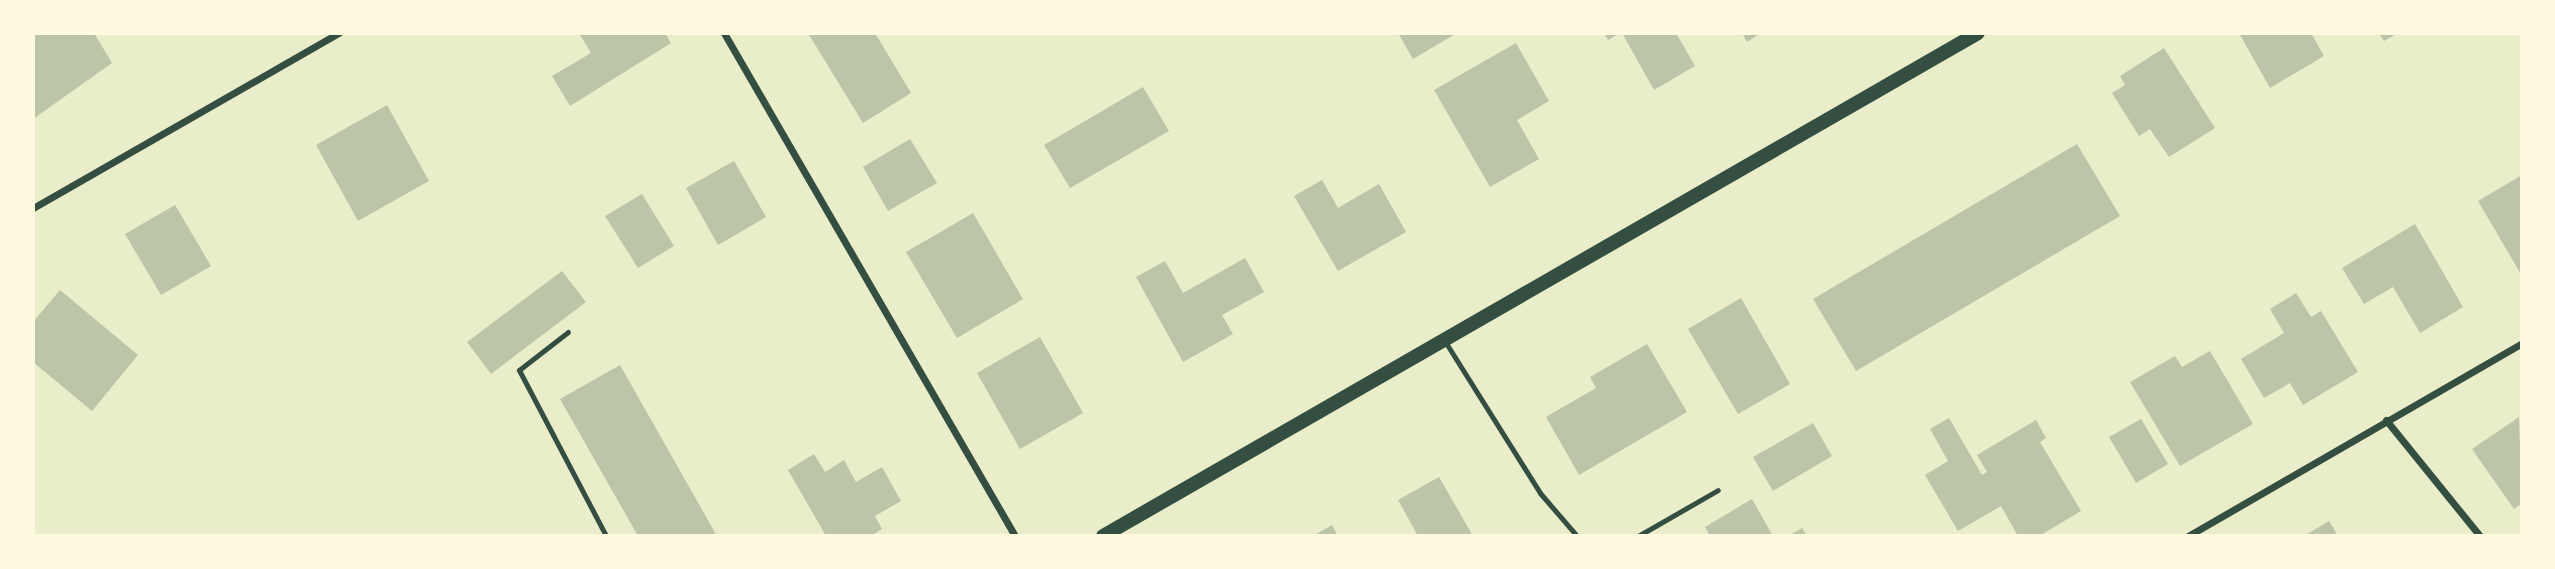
<!DOCTYPE html>
<style>
body{margin:0}
#map{position:relative;width:2555px;height:569px;overflow:hidden;background:#e9edc9;font-family:"Asap Condensed",sans-serif}
div>[style]{position:absolute}
.building>*{inset:0;background:#bcc5a7}
.service>*{height:5px;margin:-2.5px;padding:0 2.5px;transform-origin:2.5px;border-radius:2.5px;background:#344e41}
.minor>*{height:7px;margin:-3.5px;padding:0 3.5px;transform-origin:3.5px;border-radius:3.5px;background:#344e41}
.secondary>*{height:14px;margin:-7px;padding:0 7px;transform-origin:7px;border-radius:7px;background:#344e41}
span{translate:-50% -50%;white-space:nowrap;text-align:center;line-height:1.15;-webkit-text-stroke:6px #fefae0;paint-order:stroke}
.frame{position:absolute;inset:0;border:35px solid #fefae0;pointer-events:none}
</style>
<div id="map">
<div class="building">
<div style="clip-path:polygon(33px 33px,94px 33px,112px 63px,33px 119px)"></div>
<div style="clip-path:polygon(579px 33px,665px 33px,671px 43px,570px 106px,552px 76px,591px 53px)"></div>
<div style="clip-path:polygon(808px 33px,875px 33px,911px 93px,863px 123px)"></div>
<div style="clip-path:polygon(1398px 33px,1457px 33px,1413px 59px)"></div>
<div style="clip-path:polygon(1604px 33px,1620px 33px,1608px 40px)"></div>
<div style="clip-path:polygon(1622px 33px,1676px 33px,1695px 66px,1654px 90px)"></div>
<div style="clip-path:polygon(1742px 33px,1761px 33px,1747px 42px)"></div>
<div style="clip-path:polygon(2239px 33px,2311px 33px,2324px 56px,2270px 88px)"></div>
<div style="clip-path:polygon(2379px 33px,2398px 33px,2384px 41px)"></div>
<div style="clip-path:polygon(1516px 43px,1549px 101px,1517px 120px,1539px 159px,1490px 187px,1434px 90px)"></div>
<div style="clip-path:polygon(2164px 48px,2215px 128px,2169px 157px,2150px 129px,2139px 136px,2112px 93px,2125px 85px,2120px 76px)"></div>
<div style="clip-path:polygon(1143px 87px,1169px 131px,1070px 188px,1044px 145px)"></div>
<div style="clip-path:polygon(387px 105px,429px 181px,358px 221px,316px 145px)"></div>
<div style="clip-path:polygon(910px 139px,937px 183px,888px 211px,863px 167px)"></div>
<div style="clip-path:polygon(2077px 144px,2120px 216px,1856px 371px,1813px 299px)"></div>
<div style="clip-path:polygon(734px 161px,766px 217px,718px 245px,686px 188px)"></div>
<div style="clip-path:polygon(2522px 175px,2522px 276px,2478px 201px)"></div>
<div style="clip-path:polygon(1322px 180px,1338px 208px,1379px 184px,1406px 232px,1338px 271px,1294px 196px)"></div>
<div style="clip-path:polygon(642px 194px,674px 246px,638px 268px,605px 216px)"></div>
<div style="clip-path:polygon(175px 205px,211px 266px,161px 295px,125px 234px)"></div>
<div style="clip-path:polygon(973px 213px,1023px 299px,957px 338px,906px 252px)"></div>
<div style="clip-path:polygon(2415px 224px,2463px 307px,2420px 333px,2393px 287px,2364px 304px,2342px 268px)"></div>
<div style="clip-path:polygon(1245px 258px,1264px 292px,1222px 315px,1233px 334px,1183px 362px,1136px 277px,1165px 261px,1183px 293px)"></div>
<div style="clip-path:polygon(562px 271px,586px 302px,491px 374px,467px 342px)"></div>
<div style="clip-path:polygon(60px 290px,138px 355px,92px 411px,33px 362px,33px 322px)"></div>
<div style="clip-path:polygon(2296px 293px,2311px 317px,2321px 311px,2358px 372px,2303px 405px,2290px 383px,2264px 398px,2241px 359px,2284px 333px,2270px 309px)"></div>
<div style="clip-path:polygon(1741px 298px,1790px 384px,1738px 414px,1688px 329px)"></div>
<div style="clip-path:polygon(1040px 337px,1083px 413px,1020px 449px,977px 373px)"></div>
<div style="clip-path:polygon(1647px 344px,1687px 412px,1579px 475px,1546px 417px,1596px 388px,1590px 377px)"></div>
<div style="clip-path:polygon(2210px 351px,2253px 424px,2180px 466px,2130px 382px,2175px 356px,2182px 367px)"></div>
<div style="clip-path:polygon(620px 365px,717px 536px,638px 536px,560px 399px)"></div>
<div style="clip-path:polygon(2519px 417px,2522px 503px,2514px 509px,2472px 449px)"></div>
<div style="clip-path:polygon(1949px 418px,1982px 475px,1987px 472px,1977px 455px,2036px 420px,2046px 438px,2040px 442px,2081px 511px,2039px 536px,2018px 536px,2001px 506px,1958px 531px,1925px 475px,1948px 461px,1930px 429px)"></div>
<div style="clip-path:polygon(2141px 419px,2168px 464px,2136px 483px,2109px 437px)"></div>
<div style="clip-path:polygon(1813px 423px,1832px 456px,1773px 491px,1753px 457px)"></div>
<div style="clip-path:polygon(814px 454px,825px 472px,844px 460px,856px 482px,882px 467px,901px 501px,875px 516px,882px 529px,871px 536px,826px 536px,788px 470px)"></div>
<div style="clip-path:polygon(1439px 477px,1473px 536px,1418px 536px,1398px 500px)"></div>
<div style="clip-path:polygon(1752px 499px,1773px 536px,1710px 536px,1705px 527px)"></div>
<div style="clip-path:polygon(2329px 521px,2338px 536px,2304px 536px)"></div>
<div style="clip-path:polygon(1332px 525px,1338px 536px,1313px 536px)"></div>
<div style="clip-path:polygon(1802px 528px,1807px 536px,1788px 536px)"></div>
</div>
<div class="service">
<div style="left:568px;top:332px;width:62px;rotate:142.2deg"></div>
<div style="left:519px;top:370px;width:187px;rotate:62.3deg"></div>
<div style="left:1446px;top:343px;width:177px;rotate:57.9deg"></div>
<div style="left:1540px;top:493px;width:57px;rotate:49.3deg"></div>
<div style="left:1638px;top:536px;width:92px;rotate:-29.9deg"></div>
</div>
<div class="minor">
<div style="left:724px;top:33px;width:581px;rotate:59.95deg"></div>
<div style="left:33px;top:208px;width:353px;rotate:-29.8deg"></div>
<div style="left:2386px;top:420px;width:149px;rotate:51deg"></div>
<div style="left:2188px;top:536px;width:386px;rotate:-30deg"></div>
</div>
<div class="secondary">
<div style="left:1103px;top:536px;width:1009px;rotate:-29.89deg"></div>
</div>
<div class="frame"></div>
</div>
